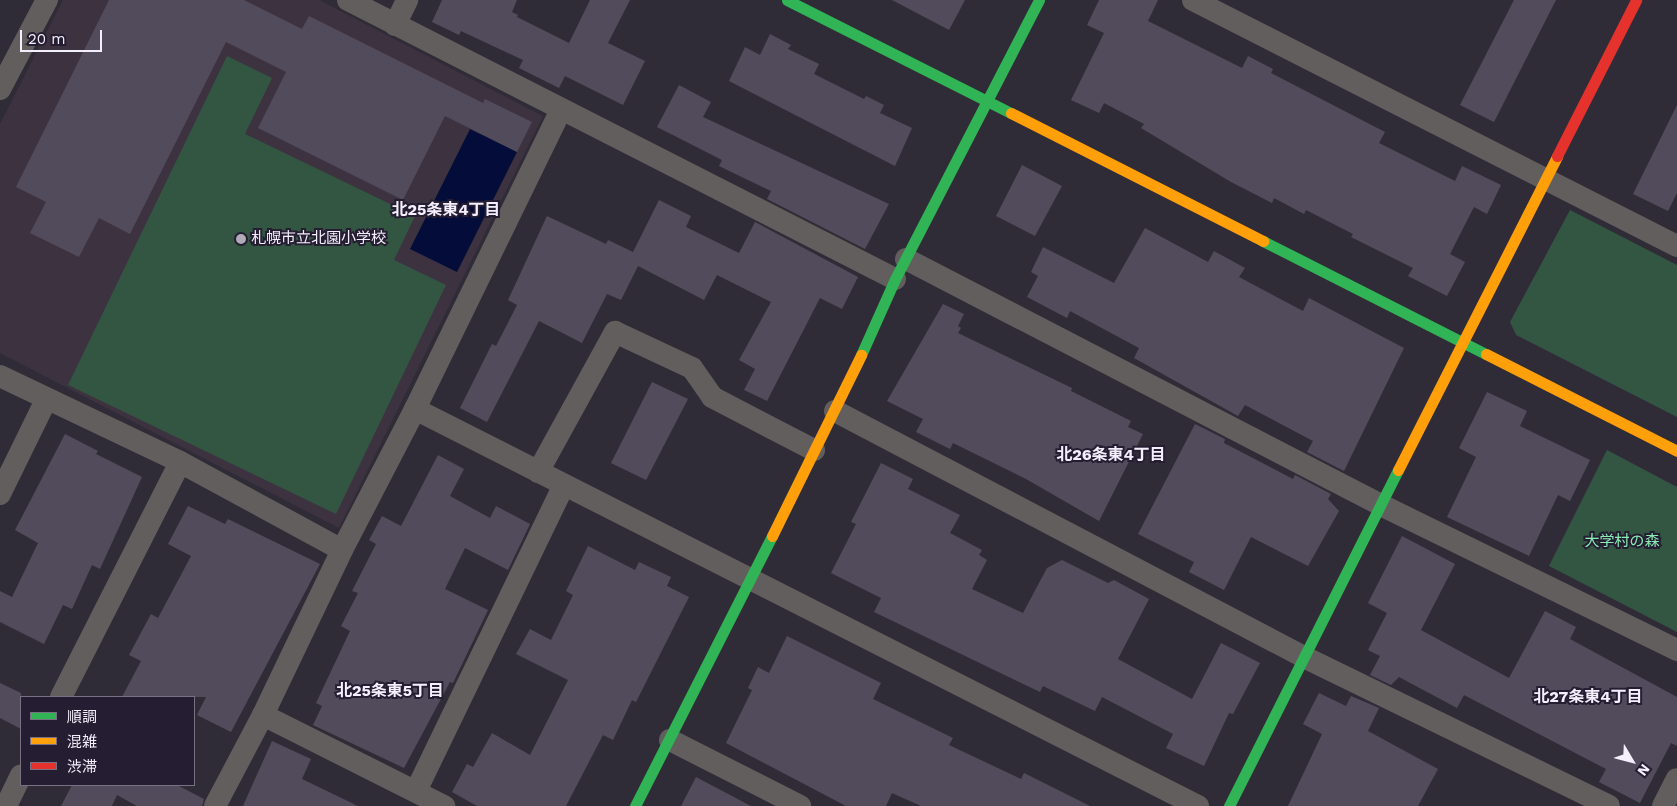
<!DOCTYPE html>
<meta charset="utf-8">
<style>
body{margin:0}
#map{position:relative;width:1677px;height:806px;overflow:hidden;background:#302c37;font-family:"Work Sans","Noto Sans JP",sans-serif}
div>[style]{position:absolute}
.education>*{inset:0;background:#3d3240}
.green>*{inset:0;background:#325642}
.water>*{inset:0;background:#040d39}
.building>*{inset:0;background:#524b5b}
.street>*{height:22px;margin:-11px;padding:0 11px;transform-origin:11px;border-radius:11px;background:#615e5d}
.fast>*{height:11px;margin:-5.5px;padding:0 5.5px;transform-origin:5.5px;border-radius:5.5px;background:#30b455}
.slow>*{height:11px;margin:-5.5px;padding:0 5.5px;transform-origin:5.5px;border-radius:5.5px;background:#ff9f0a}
.jam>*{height:11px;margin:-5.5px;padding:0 5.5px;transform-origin:5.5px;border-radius:5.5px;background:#e5322d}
.dots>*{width:14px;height:14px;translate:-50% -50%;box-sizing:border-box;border:2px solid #251d31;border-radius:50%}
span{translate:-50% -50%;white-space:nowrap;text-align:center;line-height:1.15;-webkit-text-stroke:4px #251d31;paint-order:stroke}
.poi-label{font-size:15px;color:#f4effc}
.left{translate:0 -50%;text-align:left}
.park-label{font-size:15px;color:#89ecb4}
.neighbourhood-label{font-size:16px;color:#f4effc;font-weight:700}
.legend{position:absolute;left:20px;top:696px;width:175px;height:90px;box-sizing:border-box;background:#251d31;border:1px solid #787182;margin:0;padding:6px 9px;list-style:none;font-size:15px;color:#f4effc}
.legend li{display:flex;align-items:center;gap:10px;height:25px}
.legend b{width:25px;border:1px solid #787182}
.north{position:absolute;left:1607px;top:736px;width:50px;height:50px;-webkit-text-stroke:4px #251d31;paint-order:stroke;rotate:127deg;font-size:14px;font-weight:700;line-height:20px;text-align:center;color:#f4effc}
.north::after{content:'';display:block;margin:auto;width:18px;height:22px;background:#f4effc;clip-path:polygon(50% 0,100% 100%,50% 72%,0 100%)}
.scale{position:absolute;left:20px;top:30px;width:82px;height:22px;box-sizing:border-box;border:2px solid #f4effc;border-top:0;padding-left:6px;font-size:15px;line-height:18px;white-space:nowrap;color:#f4effc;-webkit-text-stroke:4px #251d31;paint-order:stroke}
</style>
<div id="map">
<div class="education">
<div style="clip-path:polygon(63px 0,319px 0,543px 116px,339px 528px,0 353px,0 124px)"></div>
</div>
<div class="green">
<div style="clip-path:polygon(227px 56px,272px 78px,245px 134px,415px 216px,394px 260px,446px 285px,336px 514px,68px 385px)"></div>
<div style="clip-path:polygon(1570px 210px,1677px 265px,1677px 417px,1516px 335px,1510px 322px)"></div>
<div style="clip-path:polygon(1607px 450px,1677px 487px,1677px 632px,1549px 566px)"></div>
</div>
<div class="water">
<div style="clip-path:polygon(470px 129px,517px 152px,457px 272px,410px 249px)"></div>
</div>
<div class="building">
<div style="clip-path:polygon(109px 0,244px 0,302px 29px,309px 16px,483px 103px,485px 99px,532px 122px,517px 152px,445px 116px,403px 200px,258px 128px,286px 72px,226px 42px,130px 234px,99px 218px,79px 257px,30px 233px,46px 202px,16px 187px)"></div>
<div style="clip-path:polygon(442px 0,517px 0,512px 12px,518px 15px,517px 17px,569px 43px,590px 0,630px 0,608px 43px,645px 61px,623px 105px,565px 76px,559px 88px,519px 68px,523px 60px,461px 31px,459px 35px,432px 22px)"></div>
<div style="clip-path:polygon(892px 0,965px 0,949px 30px)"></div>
<div style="clip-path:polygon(1099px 0,1158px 0,1148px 21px,1242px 68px,1248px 56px,1273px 69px,1271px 73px,1385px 132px,1379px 143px,1455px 181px,1462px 166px,1501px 185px,1487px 214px,1474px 207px,1450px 254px,1465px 262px,1447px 296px,1408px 276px,1413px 268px,1351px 237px,1353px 234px,1306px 210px,1304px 214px,1274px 198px,1272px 203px,1231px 182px,1141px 128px,1144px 124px,1104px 103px,1099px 113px,1071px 100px,1104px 33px,1087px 25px)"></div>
<div style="clip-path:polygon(1514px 0,1556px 0,1494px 122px,1460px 105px)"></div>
<div style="clip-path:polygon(770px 34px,791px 45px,788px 49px,819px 64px,814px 74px,864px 99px,866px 96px,884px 105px,880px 113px,912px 128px,895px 166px,729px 81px,745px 47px,760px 55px)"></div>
<div style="clip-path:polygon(679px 85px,711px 102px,703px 117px,889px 204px,865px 249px,767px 199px,771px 191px,719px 166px,722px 160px,657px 127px)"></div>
<div style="clip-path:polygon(1677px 105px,1677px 193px,1668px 211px,1633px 194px)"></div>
<div style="clip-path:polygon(1022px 165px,1062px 186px,1035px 236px,996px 216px)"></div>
<div style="clip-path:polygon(659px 200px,691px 216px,686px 227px,739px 253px,755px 222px,858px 277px,842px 309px,820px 298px,767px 401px,744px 390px,755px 369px,739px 360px,771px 302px,717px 275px,704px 300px,638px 266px,621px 300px,607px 294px,582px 343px,539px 321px,487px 422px,460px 408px,492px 344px,496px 346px,517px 305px,508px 300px,547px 216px,606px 244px,608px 240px,633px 252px)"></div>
<div style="clip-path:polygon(1145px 228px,1208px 262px,1214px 251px,1245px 268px,1239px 277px,1303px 311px,1309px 298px,1404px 348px,1344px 471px,1307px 452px,1313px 441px,1245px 405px,1238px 416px,1134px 358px,1139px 348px,1070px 311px,1067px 318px,1027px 297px,1038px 276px,1031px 272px,1043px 247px,1114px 283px)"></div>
<div style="clip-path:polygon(943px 304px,964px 314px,958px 326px,961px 328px,958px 333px,1072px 388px,1071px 391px,1131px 421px,1128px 427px,1143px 434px,1099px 521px,1026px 479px,953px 443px,950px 449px,916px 432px,923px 419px,887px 401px)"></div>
<div style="clip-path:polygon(652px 382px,688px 399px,646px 480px,611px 463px)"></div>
<div style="clip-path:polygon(1487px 392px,1527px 411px,1520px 426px,1590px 460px,1570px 501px,1558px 495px,1529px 556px,1447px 517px,1476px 457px,1459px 448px)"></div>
<div style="clip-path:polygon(1195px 424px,1225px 439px,1224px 443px,1293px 479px,1295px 475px,1331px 494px,1328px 499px,1339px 511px,1308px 566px,1251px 537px,1224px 590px,1189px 572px,1194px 562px,1138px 534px)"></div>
<div style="clip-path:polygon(65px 434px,98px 451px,96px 454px,142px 477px,100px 569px,92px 565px,72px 609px,63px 605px,44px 644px,0 622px,0 591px,12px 597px,38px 543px,15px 530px)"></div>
<div style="clip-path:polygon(438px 455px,464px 469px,450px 496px,490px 518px,496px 506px,530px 524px,508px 570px,465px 548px,445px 589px,488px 610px,453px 683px,450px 682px,404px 768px,313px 725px,322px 706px,316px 703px,350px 631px,341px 626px,358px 593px,352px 591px,376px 544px,369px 540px,382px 516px,401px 526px)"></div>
<div style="clip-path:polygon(881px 463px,913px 479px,908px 489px,960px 515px,950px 533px,982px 550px,979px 555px,987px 560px,972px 589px,1023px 613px,1047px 568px,1062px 560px,1108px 583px,1114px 580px,1149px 599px,1118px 659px,1192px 699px,1221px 643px,1260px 663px,1233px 714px,1229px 713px,1204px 766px,1166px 748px,1173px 734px,1102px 697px,1095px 711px,1043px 686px,1040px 692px,874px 612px,881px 598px,831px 573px,856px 524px,851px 522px)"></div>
<div style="clip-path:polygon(188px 506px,225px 524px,228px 519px,320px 564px,231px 732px,197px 715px,206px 697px,122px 697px,141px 661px,129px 655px,151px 614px,158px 618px,191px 556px,168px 544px)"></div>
<div style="clip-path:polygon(1402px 536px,1455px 564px,1421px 630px,1509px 678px,1545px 611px,1576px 627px,1570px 639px,1677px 697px,1677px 746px,1671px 743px,1640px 803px,1599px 782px,1606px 769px,1464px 695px,1457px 708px,1399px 677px,1391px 685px,1370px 675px,1380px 656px,1368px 650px,1387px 613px,1368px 603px)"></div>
<div style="clip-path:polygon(588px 546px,635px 570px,639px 562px,671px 577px,667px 586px,689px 597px,636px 702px,632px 700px,613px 740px,603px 735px,566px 806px,477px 806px,452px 792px,467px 764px,473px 767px,492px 733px,530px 755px,568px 680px,516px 654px,530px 629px,551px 640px,573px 595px,566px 591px)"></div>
<div style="clip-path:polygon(787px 636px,881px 683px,873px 699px,953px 738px,949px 745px,1021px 779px,1024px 773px,1090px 806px,921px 806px,892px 793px,886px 806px,846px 806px,726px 743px,752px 690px,748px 688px,758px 667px,769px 673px)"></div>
<div style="clip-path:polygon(0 683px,21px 693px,21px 729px,0 718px)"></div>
<div style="clip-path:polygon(1319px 693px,1346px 706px,1351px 696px,1379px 708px,1368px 731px,1438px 769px,1418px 806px,1288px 806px,1322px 734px,1303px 724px)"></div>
<div style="clip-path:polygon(272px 741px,311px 759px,302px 779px,358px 806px,243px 806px)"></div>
<div style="clip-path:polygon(696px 777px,751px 806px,681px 806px)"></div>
<div style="clip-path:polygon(72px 785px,177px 785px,204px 799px,202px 806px,137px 806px,117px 795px,112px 806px,61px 806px)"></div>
</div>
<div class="street">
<div style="left:348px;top:0;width:614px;rotate:27.02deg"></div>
<div style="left:1193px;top:0;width:543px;rotate:26.94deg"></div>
<div style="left:395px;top:25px;width:28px;rotate:-64deg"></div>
<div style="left:0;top:89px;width:101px;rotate:-62.2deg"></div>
<div style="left:906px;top:259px;width:535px;rotate:27.38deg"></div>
<div style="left:1381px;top:505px;width:330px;rotate:26.1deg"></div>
<div style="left:0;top:376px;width:199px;rotate:25.5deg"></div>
<div style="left:180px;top:462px;width:184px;rotate:28.5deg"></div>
<div style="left:415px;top:409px;width:878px;rotate:26.89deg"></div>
<div style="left:835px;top:411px;width:530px;rotate:27.68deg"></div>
<div style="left:1304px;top:657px;width:339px;rotate:26deg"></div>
<div style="left:538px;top:472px;width:160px;rotate:-61.2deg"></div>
<div style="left:615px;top:332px;width:85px;rotate:25.1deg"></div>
<div style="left:692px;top:368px;width:35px;rotate:55deg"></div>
<div style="left:712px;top:397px;width:115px;rotate:27.5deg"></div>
<div style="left:0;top:494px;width:105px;rotate:-63.9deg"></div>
<div style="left:61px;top:697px;width:263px;rotate:-63.1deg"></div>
<div style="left:263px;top:715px;width:203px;rotate:26.7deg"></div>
<div style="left:670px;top:740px;width:146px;rotate:26.9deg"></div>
<div style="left:416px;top:791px;width:340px;rotate:-64.2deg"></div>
<div style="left:6px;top:806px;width:34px;rotate:-64deg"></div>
<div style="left:215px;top:806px;width:103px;rotate:-62.2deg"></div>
<div style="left:263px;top:715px;width:183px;rotate:-64.4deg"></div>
<div style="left:342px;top:550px;width:159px;rotate:-62.6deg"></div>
<div style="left:415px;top:409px;width:333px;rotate:-64deg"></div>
<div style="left:1663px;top:806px;width:30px;rotate:-63deg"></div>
</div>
<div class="fast">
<div style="left:787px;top:0;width:251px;rotate:26.8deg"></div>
<div style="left:1263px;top:241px;width:250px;rotate:26.9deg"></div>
<div style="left:861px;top:355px;width:83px;rotate:-65.9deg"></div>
<div style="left:895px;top:279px;width:314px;rotate:-62.7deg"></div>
<div style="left:635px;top:806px;width:303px;rotate:-63.1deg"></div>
<div style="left:1229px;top:806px;width:376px;rotate:-63.3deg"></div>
</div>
<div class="slow">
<div style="left:1011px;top:113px;width:283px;rotate:26.9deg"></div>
<div style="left:1486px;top:354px;width:214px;rotate:26.9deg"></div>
<div style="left:1398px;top:470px;width:352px;rotate:-63.1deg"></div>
<div style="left:772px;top:536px;width:202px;rotate:-63.8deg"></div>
</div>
<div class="jam">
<div style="left:1557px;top:156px;width:175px;rotate:-63.1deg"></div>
</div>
<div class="dots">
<div style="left:241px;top:239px;background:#afabb7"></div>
</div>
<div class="poi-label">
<span class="left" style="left:251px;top:239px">札幌市立北園小学校</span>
</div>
<div class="park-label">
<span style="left:1622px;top:542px">大学村の森</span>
</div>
<div class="neighbourhood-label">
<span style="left:446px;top:210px">北25条東4丁目</span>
<span style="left:1111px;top:455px">北26条東4丁目</span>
<span style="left:390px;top:691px">北25条東5丁目</span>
<span style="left:1588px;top:697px">北27条東4丁目</span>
</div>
<ul class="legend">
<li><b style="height:6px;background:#30b455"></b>順調</li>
<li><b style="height:6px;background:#ff9f0a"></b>混雑</li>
<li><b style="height:6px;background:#e5322d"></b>渋滞</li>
</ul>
<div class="north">N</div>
<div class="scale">20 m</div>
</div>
